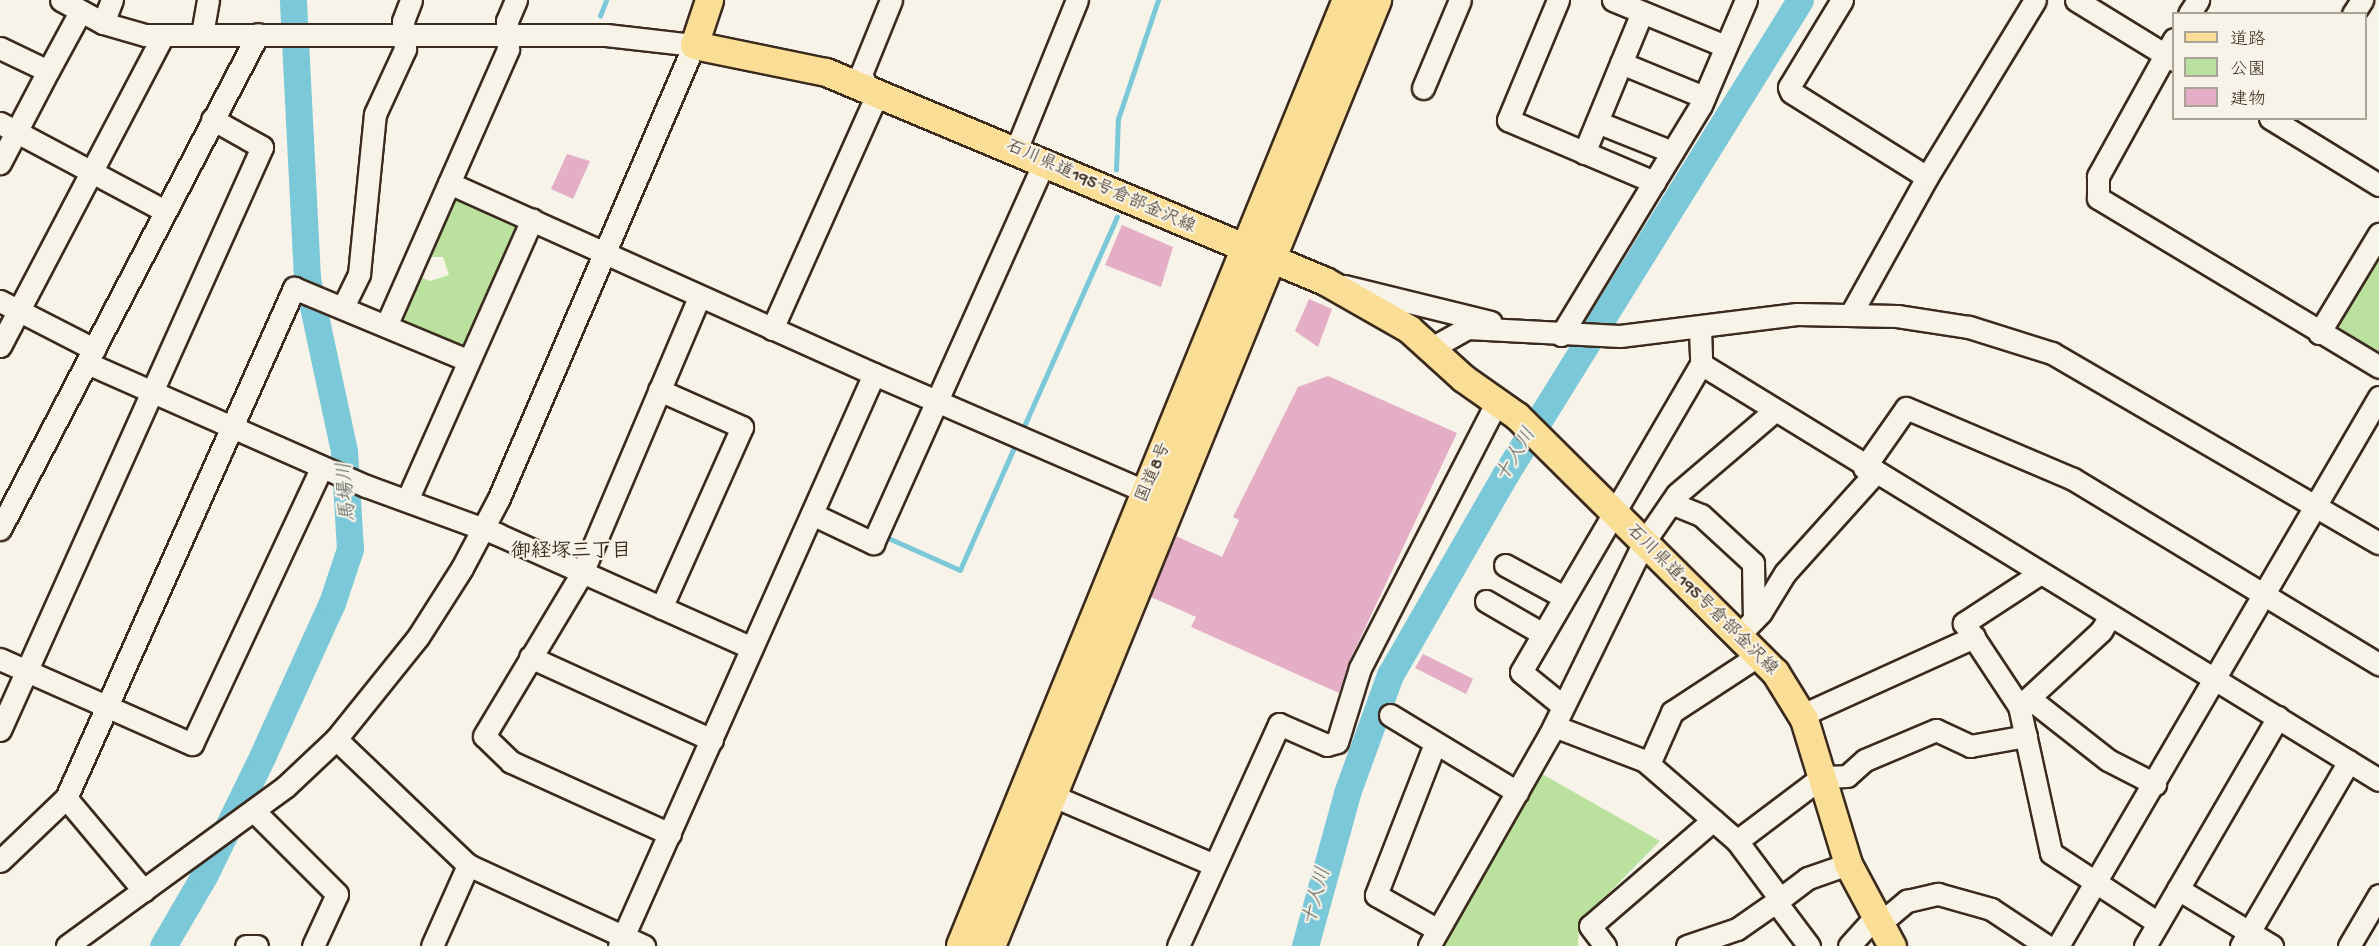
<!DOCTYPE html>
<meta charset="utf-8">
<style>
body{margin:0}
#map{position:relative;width:2379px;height:946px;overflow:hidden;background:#f7f3e8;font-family:"Gochi Hand","Klee One",sans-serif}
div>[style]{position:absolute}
.green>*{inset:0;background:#bae29e}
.stream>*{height:4.5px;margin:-2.25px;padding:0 2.25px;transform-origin:2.25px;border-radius:2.25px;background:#7bc8d9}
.river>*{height:27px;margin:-13.5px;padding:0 13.5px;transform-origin:13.5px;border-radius:13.5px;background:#7bc8d9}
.building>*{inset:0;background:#e4aec7}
.roads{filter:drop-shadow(2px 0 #3b2a1e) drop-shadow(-2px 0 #3b2a1e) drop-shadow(0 2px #3b2a1e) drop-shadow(0 -2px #3b2a1e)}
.minor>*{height:21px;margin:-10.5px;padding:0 10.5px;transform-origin:10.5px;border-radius:10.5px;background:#f7f3e8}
.major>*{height:27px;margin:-13.5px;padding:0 13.5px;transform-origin:13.5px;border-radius:13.5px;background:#fbde96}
.highway>*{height:32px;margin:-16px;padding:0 16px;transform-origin:16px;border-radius:16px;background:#fbde96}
span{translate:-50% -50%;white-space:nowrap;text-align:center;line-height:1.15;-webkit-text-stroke:4.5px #f7f3e8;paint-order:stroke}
.street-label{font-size:18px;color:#3b2a1e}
.water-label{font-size:20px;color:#4e5956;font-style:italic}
.neighbourhood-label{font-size:20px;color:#3b2a1e;font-weight:700}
.legend{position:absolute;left:2172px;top:12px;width:195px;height:108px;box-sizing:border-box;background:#f7f3e8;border:2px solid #aca397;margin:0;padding:8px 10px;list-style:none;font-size:18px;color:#3b2a1e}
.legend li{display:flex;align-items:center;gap:12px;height:30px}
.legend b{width:30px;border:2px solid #aca397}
</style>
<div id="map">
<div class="green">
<div style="clip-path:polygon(458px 193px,516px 218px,519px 227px,467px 346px,456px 350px,400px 325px,397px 317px,416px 275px,430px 281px,449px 275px,443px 257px,424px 257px,450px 196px)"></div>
<div style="clip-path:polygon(2379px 253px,2379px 354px,2337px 326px)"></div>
<div style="clip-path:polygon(1535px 770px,1660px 841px,1579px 923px,1578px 946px,1438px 946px)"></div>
</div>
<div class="stream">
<div style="left:600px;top:16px;width:17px;rotate:-69deg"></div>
<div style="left:1116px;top:170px;width:51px;rotate:-87.8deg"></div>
<div style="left:1118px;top:119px;width:126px;rotate:-71.4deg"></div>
<div style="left:1022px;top:431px;width:234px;rotate:-66.1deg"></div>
<div style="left:884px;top:536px;width:83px;rotate:24.1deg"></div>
<div style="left:960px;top:570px;width:139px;rotate:-66.2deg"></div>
</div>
<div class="river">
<div style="left:163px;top:946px;width:83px;rotate:-59.7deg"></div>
<div style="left:205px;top:874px;width:130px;rotate:-64deg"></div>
<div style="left:262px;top:757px;width:169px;rotate:-65.6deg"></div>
<div style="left:332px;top:603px;width:57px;rotate:-71.6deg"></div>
<div style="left:350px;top:549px;width:98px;rotate:-93.5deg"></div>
<div style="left:344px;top:451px;width:177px;rotate:-102.1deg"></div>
<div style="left:307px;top:278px;width:278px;rotate:-92.9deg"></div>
<div style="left:1305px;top:946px;width:159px;rotate:-74.6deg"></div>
<div style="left:1347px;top:793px;width:126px;rotate:-70deg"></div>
<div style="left:1390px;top:675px;width:231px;rotate:-60.1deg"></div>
<div style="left:1505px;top:475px;width:559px;rotate:-58.16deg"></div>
</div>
<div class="building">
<div style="clip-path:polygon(567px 154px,590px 161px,573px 199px,551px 189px)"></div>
<div style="clip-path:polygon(1122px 225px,1173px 247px,1161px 287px,1105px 265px)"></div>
<div style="clip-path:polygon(1309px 299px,1332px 309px,1318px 347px,1295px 331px)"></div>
<div style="clip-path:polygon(1328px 376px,1457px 433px,1349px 662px,1339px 693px,1191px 627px,1196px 617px,1151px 597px,1176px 536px,1222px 557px,1239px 520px,1233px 517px,1298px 387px)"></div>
<div style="clip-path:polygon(1423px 654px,1473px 679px,1466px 694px,1415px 668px)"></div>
</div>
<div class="roads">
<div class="minor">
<div style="left:61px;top:0;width:48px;rotate:28.7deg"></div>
<div style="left:103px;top:23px;width:44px;rotate:15.9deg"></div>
<div style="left:145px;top:35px;width:461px"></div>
<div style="left:606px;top:35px;width:89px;rotate:6.5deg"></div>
<div style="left:694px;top:45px;width:493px;rotate:113.3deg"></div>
<div style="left:499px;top:498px;width:79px;rotate:117.9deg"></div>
<div style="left:462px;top:568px;width:82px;rotate:122.5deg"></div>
<div style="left:418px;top:637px;width:131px;rotate:128.8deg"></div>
<div style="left:336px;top:739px;width:70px;rotate:136.7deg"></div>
<div style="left:285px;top:787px;width:270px;rotate:143.9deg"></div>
<div style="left:1558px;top:0;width:130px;rotate:112.6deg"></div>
<div style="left:1508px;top:120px;width:159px;rotate:23deg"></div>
<div style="left:1654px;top:182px;width:179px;rotate:121.3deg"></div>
<div style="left:1613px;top:0;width:121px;rotate:22.3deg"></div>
<div style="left:1842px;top:0;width:102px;rotate:121.3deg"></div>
<div style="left:1789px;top:87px;width:5px;rotate:68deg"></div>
<div style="left:1791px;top:92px;width:160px;rotate:32deg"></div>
<div style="left:2076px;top:0;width:115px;rotate:31.5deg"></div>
<div style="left:2189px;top:14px;width:17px;rotate:-57deg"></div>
<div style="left:2353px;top:14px;width:17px;rotate:-57deg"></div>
<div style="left:103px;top:23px;width:25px;rotate:-69deg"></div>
<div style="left:202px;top:34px;width:35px;rotate:-80deg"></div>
<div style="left:2174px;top:39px;width:157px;rotate:119deg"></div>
<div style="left:2098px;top:176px;width:22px;rotate:90deg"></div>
<div style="left:2098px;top:198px;width:328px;rotate:31deg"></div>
<div style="left:0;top:48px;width:53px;rotate:25.6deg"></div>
<div style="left:48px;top:71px;width:104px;rotate:117.6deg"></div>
<div style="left:1621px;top:63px;width:90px;rotate:22.3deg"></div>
<div style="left:48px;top:71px;width:67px;rotate:-61.5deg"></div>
<div style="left:1423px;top:88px;width:95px;rotate:-67.2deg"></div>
<div style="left:2270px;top:118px;width:128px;rotate:31.6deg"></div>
<div style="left:1597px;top:122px;width:81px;rotate:21.8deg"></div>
<div style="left:0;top:123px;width:187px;rotate:28.1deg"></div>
<div style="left:1016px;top:150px;width:162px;rotate:-67.9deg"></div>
<div style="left:1584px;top:153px;width:152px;rotate:-67.6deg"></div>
<div style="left:1654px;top:182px;width:90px;rotate:-58.6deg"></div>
<div style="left:1701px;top:105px;width:114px;rotate:-66.8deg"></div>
<div style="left:449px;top:183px;width:466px;rotate:24.2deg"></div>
<div style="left:874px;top:374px;width:626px;rotate:114.03deg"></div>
<div style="left:1344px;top:286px;width:151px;rotate:13.8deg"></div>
<div style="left:0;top:301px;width:106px;rotate:27.1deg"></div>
<div style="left:343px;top:307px;width:37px;rotate:-64deg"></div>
<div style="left:359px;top:274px;width:161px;rotate:-84.3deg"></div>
<div style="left:375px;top:114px;width:72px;rotate:-65.2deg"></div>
<div style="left:405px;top:49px;width:28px;rotate:-94deg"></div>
<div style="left:403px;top:21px;width:22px;rotate:-69deg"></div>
<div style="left:1852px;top:312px;width:154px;rotate:-60.9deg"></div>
<div style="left:1927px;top:177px;width:207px;rotate:-58.6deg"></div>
<div style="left:386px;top:326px;width:303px;rotate:-66.2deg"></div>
<div style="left:508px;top:49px;width:28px;rotate:-92deg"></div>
<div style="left:507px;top:21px;width:23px;rotate:-67deg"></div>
<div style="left:1700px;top:328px;width:36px;rotate:88deg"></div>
<div style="left:1701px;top:364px;width:795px;rotate:31.53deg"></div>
<div style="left:772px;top:329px;width:250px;rotate:-65.9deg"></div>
<div style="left:874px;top:101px;width:30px;rotate:-116deg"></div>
<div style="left:861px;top:74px;width:80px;rotate:-67.9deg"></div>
<div style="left:2319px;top:333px;width:116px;rotate:-58.8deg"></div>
<div style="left:0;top:346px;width:351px;rotate:-62.3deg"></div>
<div style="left:1430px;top:349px;width:43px;rotate:-29.6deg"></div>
<div style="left:1467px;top:328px;width:153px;rotate:3deg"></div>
<div style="left:1620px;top:336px;width:178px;rotate:-7.1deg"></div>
<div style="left:1797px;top:314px;width:100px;rotate:1.1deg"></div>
<div style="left:1897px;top:316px;width:73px;rotate:8.7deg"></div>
<div style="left:1969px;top:327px;width:87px;rotate:17.4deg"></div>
<div style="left:2052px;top:353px;width:378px;rotate:30.2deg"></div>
<div style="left:87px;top:363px;width:305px;rotate:23.8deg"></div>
<div style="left:366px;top:486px;width:140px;rotate:20.1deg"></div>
<div style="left:497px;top:534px;width:279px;rotate:24.1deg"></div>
<div style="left:874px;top:374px;width:297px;rotate:23.4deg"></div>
<div style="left:659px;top:390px;width:91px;rotate:24deg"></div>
<div style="left:742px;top:427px;width:198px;rotate:114.1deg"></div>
<div style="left:1864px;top:468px;width:73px;rotate:-55deg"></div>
<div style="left:1906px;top:408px;width:181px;rotate:23deg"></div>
<div style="left:2073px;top:479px;width:358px;rotate:31.2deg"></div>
<div style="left:408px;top:498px;width:305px;rotate:-66deg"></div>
<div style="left:1671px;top:503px;width:32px;rotate:22deg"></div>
<div style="left:1701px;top:515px;width:71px;rotate:42.7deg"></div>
<div style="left:1753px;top:563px;width:56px;rotate:89deg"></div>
<div style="left:812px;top:514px;width:68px;rotate:25.4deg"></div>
<div style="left:873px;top:543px;width:417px;rotate:-65.8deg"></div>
<div style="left:0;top:529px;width:558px;rotate:-62.47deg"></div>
<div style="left:1505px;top:565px;width:67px;rotate:28.5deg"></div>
<div style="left:2039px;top:574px;width:90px;rotate:146.8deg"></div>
<div style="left:1964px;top:623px;width:100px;rotate:56.5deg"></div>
<div style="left:2019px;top:706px;width:150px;rotate:77.7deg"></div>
<div style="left:2051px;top:853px;width:128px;rotate:33.2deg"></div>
<div style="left:1486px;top:601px;width:66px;rotate:30.1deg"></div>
<div style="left:1739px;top:635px;width:32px;rotate:-46deg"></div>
<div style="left:1761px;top:612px;width:46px;rotate:-58.4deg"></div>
<div style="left:1785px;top:573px;width:133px;rotate:-48deg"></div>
<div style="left:530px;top:657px;width:200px;rotate:24.5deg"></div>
<div style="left:0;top:659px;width:210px;rotate:23.9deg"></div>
<div style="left:192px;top:744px;width:306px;rotate:-64.9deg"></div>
<div style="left:2029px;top:698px;width:100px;rotate:38.1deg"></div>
<div style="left:2108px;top:760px;width:53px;rotate:27.1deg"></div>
<div style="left:1563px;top:706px;width:54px;rotate:-141deg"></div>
<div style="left:1521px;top:672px;width:357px;rotate:-59.7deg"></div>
<div style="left:2020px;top:706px;width:110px;rotate:-42.8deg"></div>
<div style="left:2101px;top:631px;width:17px;rotate:-59deg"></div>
<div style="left:1390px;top:715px;width:149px;rotate:31.2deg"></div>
<div style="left:1802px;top:715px;width:189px;rotate:-24.4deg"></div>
<div style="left:1554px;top:726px;width:97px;rotate:21deg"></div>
<div style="left:1645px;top:761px;width:90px;rotate:40.9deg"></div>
<div style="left:1713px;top:820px;width:162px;rotate:139.2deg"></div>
<div style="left:1590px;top:926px;width:25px;rotate:53deg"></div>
<div style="left:0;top:730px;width:639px;rotate:-65.8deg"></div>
<div style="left:262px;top:147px;width:57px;rotate:-150.8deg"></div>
<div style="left:336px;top:739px;width:182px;rotate:43.7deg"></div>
<div style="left:468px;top:865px;width:194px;rotate:24.7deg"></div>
<div style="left:1434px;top:746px;width:160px;rotate:111.3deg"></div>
<div style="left:1376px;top:895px;width:71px;rotate:29.4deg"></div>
<div style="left:1649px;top:764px;width:57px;rotate:-66.1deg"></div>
<div style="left:1672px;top:712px;width:104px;rotate:-33.2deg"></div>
<div style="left:1051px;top:795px;width:177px;rotate:23.2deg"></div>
<div style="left:66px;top:798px;width:121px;rotate:50deg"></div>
<div style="left:255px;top:812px;width:116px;rotate:45deg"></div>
<div style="left:337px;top:894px;width:57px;rotate:114.8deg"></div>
<div style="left:1713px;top:820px;width:32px;rotate:41deg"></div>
<div style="left:1737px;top:841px;width:72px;rotate:53.4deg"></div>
<div style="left:1780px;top:899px;width:35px;rotate:-37deg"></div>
<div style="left:1808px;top:878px;width:42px;rotate:-19.3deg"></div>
<div style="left:670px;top:834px;width:175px;rotate:-155.6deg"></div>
<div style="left:511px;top:762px;width:37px;rotate:-136deg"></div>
<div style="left:484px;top:736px;width:190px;rotate:-59deg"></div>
<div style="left:582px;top:573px;width:300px;rotate:-67deg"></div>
<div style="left:1737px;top:841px;width:106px;rotate:-37deg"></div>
<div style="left:1822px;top:777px;width:25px;rotate:-2deg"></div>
<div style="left:1847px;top:776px;width:24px;rotate:-42deg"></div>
<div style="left:1865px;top:760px;width:77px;rotate:-22.9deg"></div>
<div style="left:1936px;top:730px;width:38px;rotate:25deg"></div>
<div style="left:1970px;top:746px;width:57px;rotate:-10.1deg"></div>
<div style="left:0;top:861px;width:91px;rotate:-43.7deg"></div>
<div style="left:66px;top:798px;width:559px;rotate:-65.91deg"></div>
<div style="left:294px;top:288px;width:187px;rotate:22.6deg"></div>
<div style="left:2178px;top:889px;width:199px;rotate:-59.8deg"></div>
<div style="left:1776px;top:902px;width:55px;rotate:53.1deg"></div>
<div style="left:1878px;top:925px;width:38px;rotate:-40deg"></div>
<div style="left:1907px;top:901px;width:32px;rotate:-13deg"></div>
<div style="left:1938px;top:894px;width:55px;rotate:15.8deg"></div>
<div style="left:1991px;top:909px;width:67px;rotate:33.5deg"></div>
<div style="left:246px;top:946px;width:11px"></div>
<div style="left:432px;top:946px;width:89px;rotate:-66deg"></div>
<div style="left:1178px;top:946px;width:244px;rotate:-65.5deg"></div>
<div style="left:1279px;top:724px;width:52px;rotate:23.6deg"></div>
<div style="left:1327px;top:745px;width:10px;rotate:-17deg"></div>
<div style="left:1337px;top:742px;width:77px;rotate:-72.7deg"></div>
<div style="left:1360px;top:668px;width:300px;rotate:-62.8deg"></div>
<div style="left:1429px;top:946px;width:244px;rotate:-60.3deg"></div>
<div style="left:1550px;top:734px;width:214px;rotate:-63.9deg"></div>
<div style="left:1644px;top:542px;width:58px;rotate:-55.5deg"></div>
<div style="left:1677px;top:494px;width:126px;rotate:-40.5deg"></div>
<div style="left:1687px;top:946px;width:53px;rotate:-18.8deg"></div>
<div style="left:1737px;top:929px;width:52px;rotate:-34.9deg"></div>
<div style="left:1849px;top:946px;width:38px;rotate:-48deg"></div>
<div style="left:2058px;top:946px;width:636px;rotate:-59.69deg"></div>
<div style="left:2145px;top:946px;width:66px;rotate:-59.9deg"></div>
<div style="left:2178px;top:889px;width:110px;rotate:31.2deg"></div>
<div style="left:2241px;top:946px;width:214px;rotate:-59.7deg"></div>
<div style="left:2349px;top:946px;width:59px;rotate:-59.5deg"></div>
</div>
<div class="major">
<div style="left:709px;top:0;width:47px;rotate:108.4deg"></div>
<div style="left:694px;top:45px;width:135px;rotate:11.6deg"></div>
<div style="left:826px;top:72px;width:541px;rotate:22.73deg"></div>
<div style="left:1325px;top:281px;width:97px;rotate:29.7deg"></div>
<div style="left:1409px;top:329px;width:73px;rotate:42.2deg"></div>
<div style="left:1463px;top:378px;width:66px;rotate:35.1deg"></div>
<div style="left:1517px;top:416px;width:363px;rotate:44.8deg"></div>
<div style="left:1775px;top:672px;width:55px;rotate:58.3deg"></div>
<div style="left:1804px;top:719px;width:152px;rotate:73.1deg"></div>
<div style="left:1848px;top:864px;width:93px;rotate:61.8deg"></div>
</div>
<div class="highway">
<div style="left:963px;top:946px;width:1022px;rotate:-67.8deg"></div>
<div style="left:989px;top:946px;width:1022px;rotate:-67.8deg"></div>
</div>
</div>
<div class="street-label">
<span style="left:1100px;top:188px;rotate:24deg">石川県道195号倉部金沢線</span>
<span style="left:1155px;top:473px;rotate:-67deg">国道8号</span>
<span style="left:1701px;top:601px;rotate:45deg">石川県道195号倉部金沢線</span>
</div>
<div class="water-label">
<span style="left:1517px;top:456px;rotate:-59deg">十人川</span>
<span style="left:348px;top:492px;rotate:-94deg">馬場川</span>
<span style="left:1318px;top:897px;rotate:-75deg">十人川</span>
</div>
<div class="neighbourhood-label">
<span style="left:571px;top:552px">御経塚三丁目</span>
</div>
<ul class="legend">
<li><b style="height:8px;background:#fbde96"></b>道路</li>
<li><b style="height:16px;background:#bae29e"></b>公園</li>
<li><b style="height:16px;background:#e4aec7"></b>建物</li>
</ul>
</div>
